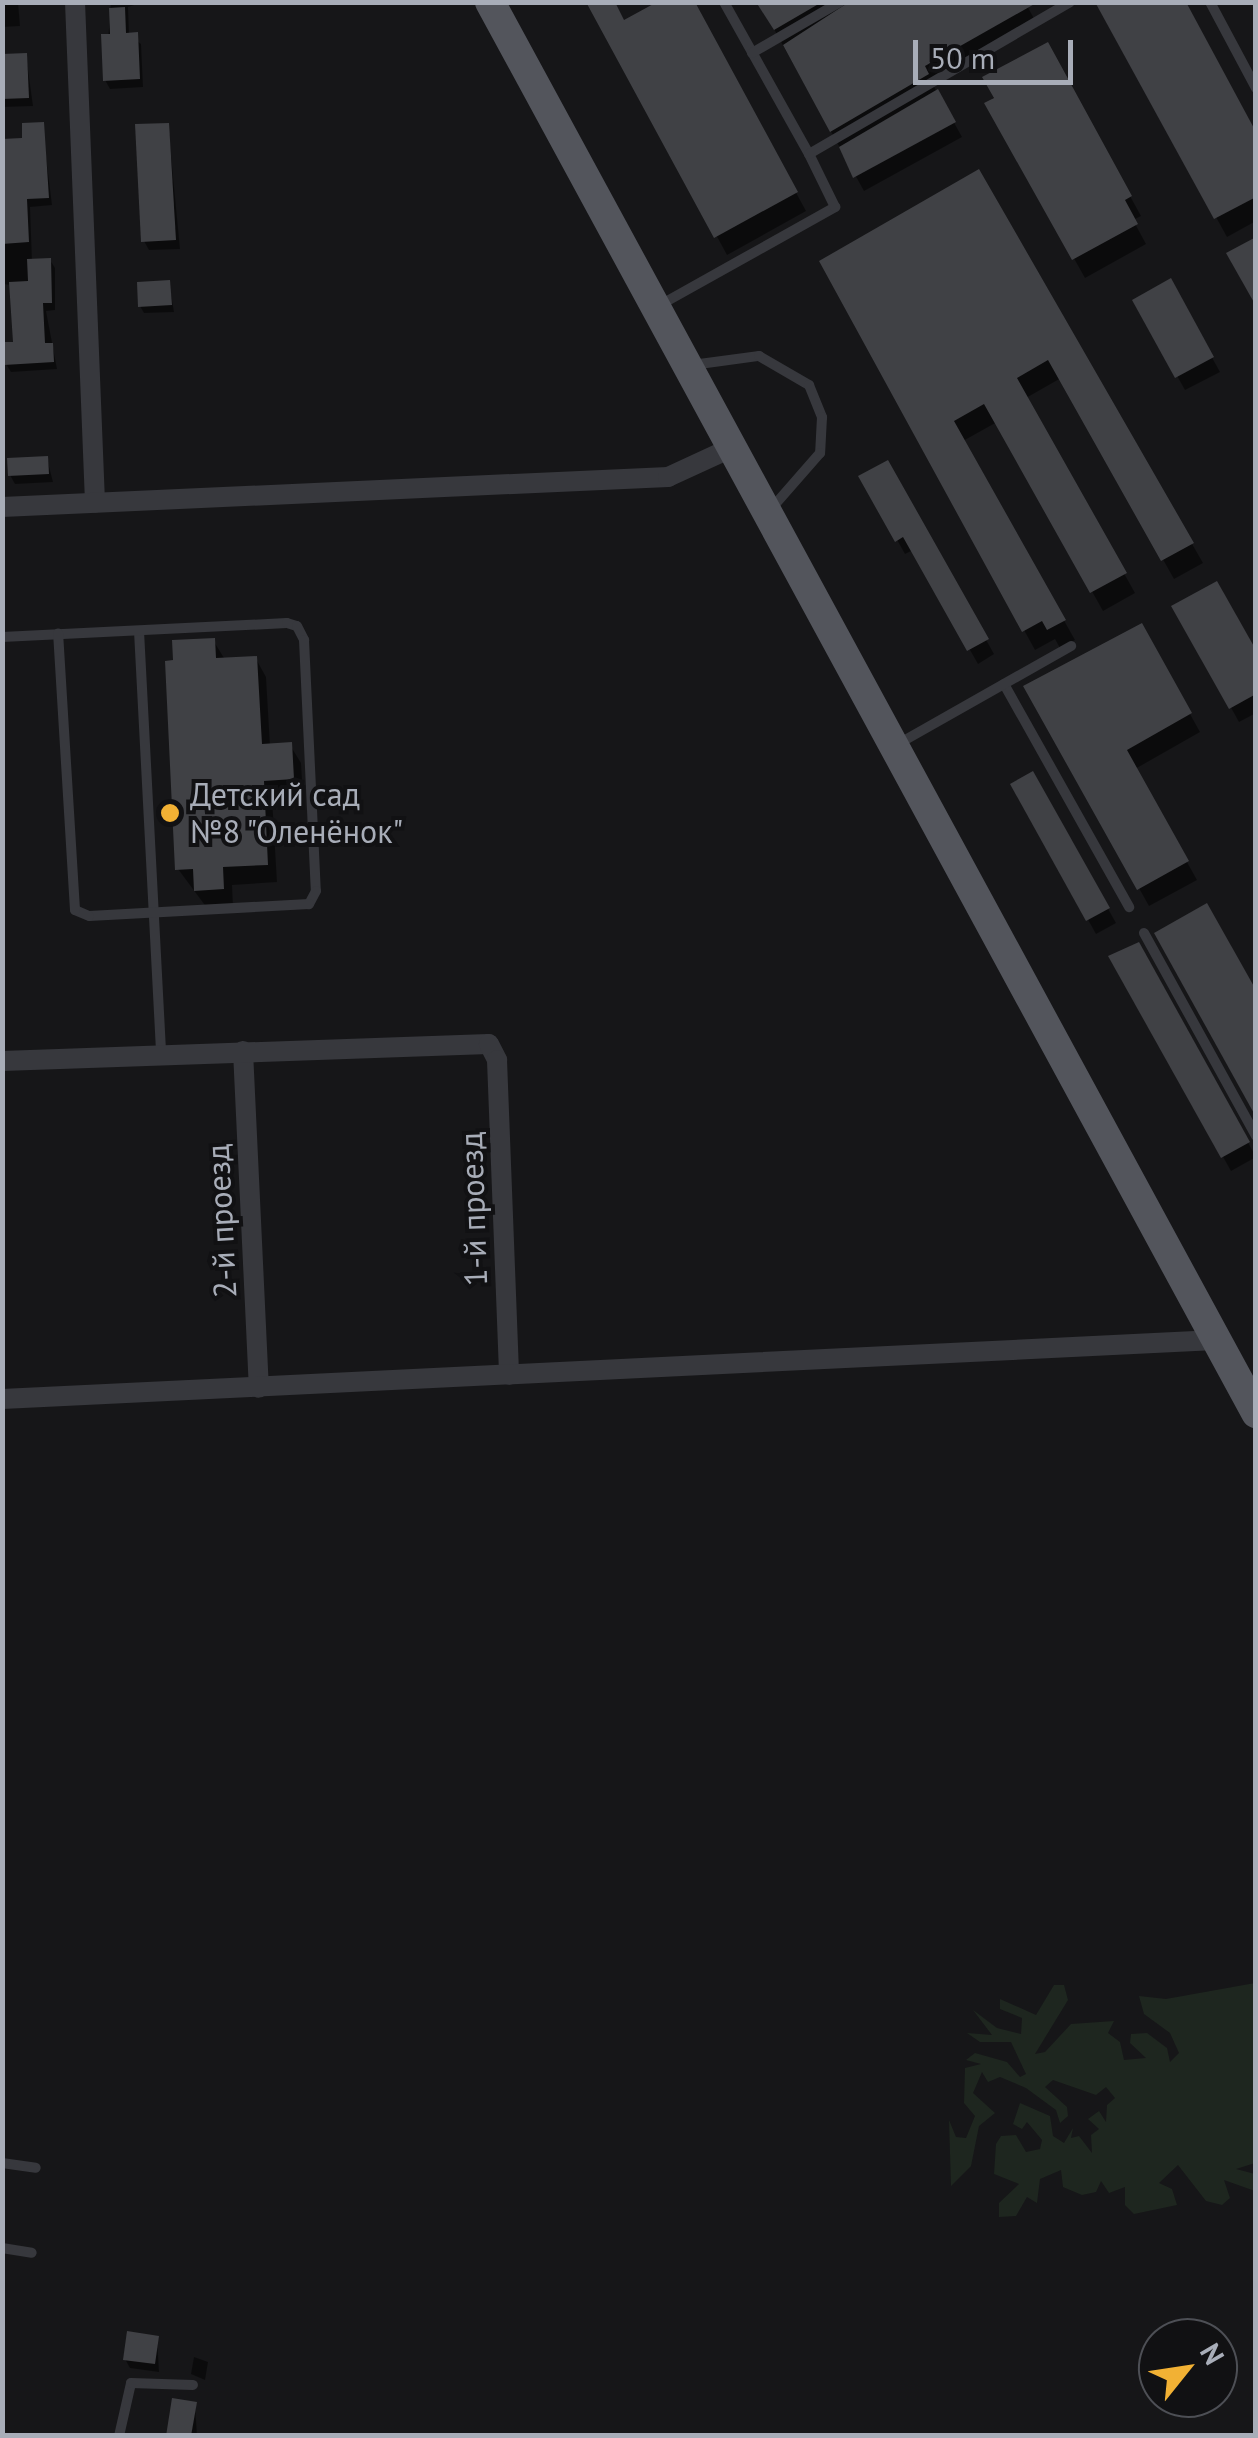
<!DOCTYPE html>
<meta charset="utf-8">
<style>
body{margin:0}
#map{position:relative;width:1258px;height:2438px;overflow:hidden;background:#161618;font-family:"PT Sans",sans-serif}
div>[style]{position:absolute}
.green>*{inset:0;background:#1e261f}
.shadow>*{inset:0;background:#0007}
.building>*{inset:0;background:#404145}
.service>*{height:10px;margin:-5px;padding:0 5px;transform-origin:5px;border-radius:5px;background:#37383d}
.minor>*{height:20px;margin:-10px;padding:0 10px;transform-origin:10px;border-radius:10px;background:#37383d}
.primary>*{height:30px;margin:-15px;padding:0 15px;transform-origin:15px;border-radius:15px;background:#53555c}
.dots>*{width:28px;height:28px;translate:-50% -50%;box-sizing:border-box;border:5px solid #111113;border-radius:50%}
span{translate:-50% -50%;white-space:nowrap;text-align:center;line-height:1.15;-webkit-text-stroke:8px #111113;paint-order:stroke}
.poi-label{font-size:32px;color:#a8adb8}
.left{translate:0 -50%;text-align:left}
.street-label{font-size:32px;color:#a8adb8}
.frame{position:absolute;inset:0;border:5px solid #a8adb8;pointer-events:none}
.north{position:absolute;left:1138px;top:2318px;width:100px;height:100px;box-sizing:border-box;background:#111113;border:2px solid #4d4f55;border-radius:50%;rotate:60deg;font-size:28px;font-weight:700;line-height:40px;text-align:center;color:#a8adb8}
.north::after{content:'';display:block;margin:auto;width:35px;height:45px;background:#f2b134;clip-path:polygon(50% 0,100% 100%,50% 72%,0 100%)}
.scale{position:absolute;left:913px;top:40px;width:160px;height:45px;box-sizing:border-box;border:5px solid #a8adb8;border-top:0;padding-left:12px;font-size:30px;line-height:35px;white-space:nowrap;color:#a8adb8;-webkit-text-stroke:8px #111113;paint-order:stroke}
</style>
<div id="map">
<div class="green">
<div style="clip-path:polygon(1255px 1983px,1255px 2163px,1236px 2169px,1255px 2174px,1255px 2191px,1224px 2180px,1230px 2198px,1222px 2205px,1206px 2201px,1178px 2165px,1159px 2183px,1172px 2189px,1177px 2205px,1134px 2214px,1125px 2205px,1125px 2187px,1109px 2193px,1101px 2181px,1096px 2192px,1082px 2195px,1063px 2187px,1061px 2170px,1040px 2179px,1037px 2203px,1027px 2197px,1016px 2216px,999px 2217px,999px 2203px,1019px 2184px,994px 2174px,996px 2144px,1001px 2136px,1016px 2135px,1026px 2152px,1040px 2149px,1042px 2140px,1027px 2122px,1022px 2129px,1013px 2124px,1020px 2103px,1050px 2116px,1053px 2136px,1064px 2143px,1073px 2128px,1071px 2138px,1079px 2136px,1092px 2153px,1091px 2135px,1099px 2129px,1088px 2119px,1099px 2111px,1106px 2122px,1107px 2105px,1115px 2098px,1106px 2087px,1096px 2095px,1053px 2080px,1045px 2087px,1067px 2107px,1068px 2116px,1060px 2123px,1056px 2110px,1026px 2088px,1000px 2077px,988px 2082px,982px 2072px,973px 2093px,995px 2113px,979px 2126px,971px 2166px,951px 2186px,949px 2120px,956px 2137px,966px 2138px,975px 2116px,964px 2103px,965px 2068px,981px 2064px,966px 2060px,975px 2053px,1007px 2062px,1020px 2077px,1026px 2074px,1011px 2042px,980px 2042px,967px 2033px,992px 2035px,973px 2010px,997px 2028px,1021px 2034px,1022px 2018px,1000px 2009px,1000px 1999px,1036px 2015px,1054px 1985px,1064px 1985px,1068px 2000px,1035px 2054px,1045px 2052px,1071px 2024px,1114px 2021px,1108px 2033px,1120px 2042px,1124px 2060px,1146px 2058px,1130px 2043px,1131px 2034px,1147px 2033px,1167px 2048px,1170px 2062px,1179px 2053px,1170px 2033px,1144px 2014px,1139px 1996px,1166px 1999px)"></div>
</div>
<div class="shadow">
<div style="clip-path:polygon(2px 2px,18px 2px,20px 26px,2px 27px)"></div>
<div style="clip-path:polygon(111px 2px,144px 2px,128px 7px,129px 35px,141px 44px,143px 87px,110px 89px,105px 80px)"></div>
<div style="clip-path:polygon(590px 2px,621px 2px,614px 6px,624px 23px,692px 2px,806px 211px,727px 255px)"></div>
<div style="clip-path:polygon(759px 2px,1025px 2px,1038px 26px,933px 85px,962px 137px,864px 191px)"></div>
<div style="clip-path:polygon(1097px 2px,1256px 139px,1256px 221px,1227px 237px)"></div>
<div style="clip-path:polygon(1047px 45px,1141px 216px,1133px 220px,1146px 244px,1085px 278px,987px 104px)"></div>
<div style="clip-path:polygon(26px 56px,33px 106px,2px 107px,2px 57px)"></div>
<div style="clip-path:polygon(42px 125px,52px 205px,30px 207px,32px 261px,50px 260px,55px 268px,55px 310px,46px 311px,57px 369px,11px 372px,6px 364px,16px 344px,12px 285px,2px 284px,2px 142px,25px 141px)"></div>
<div style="clip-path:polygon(168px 125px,180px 249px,149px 250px,144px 241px)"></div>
<div style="clip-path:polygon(978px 172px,1203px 563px,1174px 579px,1061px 378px,1026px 398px,1135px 593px,1103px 611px,997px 422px,963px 441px,1075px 640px,1060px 648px,1055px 639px,1035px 650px,822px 262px)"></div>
<div style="clip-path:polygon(1170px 282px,1220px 372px,1185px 390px,1135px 301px)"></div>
<div style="clip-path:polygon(169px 283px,174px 312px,144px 313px,140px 306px)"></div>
<div style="clip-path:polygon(47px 459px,53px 482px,15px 484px,10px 475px)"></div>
<div style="clip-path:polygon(887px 463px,994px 654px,978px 664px,913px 550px,905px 554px,862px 477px)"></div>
<div style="clip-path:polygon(1175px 607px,1256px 655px,1256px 713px,1239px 722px)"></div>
<div style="clip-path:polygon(1141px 626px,1200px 732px,1135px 769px,1197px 880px,1149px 906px,1026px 687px)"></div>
<div style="clip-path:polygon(213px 640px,224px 658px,256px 659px,266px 677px,270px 746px,290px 745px,301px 763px,303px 797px,272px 798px,277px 882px,232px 885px,233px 907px,207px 908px,178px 869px)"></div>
<div style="clip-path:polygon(1032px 774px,1116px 923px,1096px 934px,1013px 785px)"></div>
<div style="clip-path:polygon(1138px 945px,1256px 1157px,1231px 1171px,1111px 957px)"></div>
<div style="clip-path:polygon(157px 2338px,159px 2372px,130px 2368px,125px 2359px)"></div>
<div style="clip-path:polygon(194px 2357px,208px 2362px,205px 2380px,191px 2374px)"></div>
<div style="clip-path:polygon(195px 2405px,197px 2436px,169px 2436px)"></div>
</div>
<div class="building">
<div style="clip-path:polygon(586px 2px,615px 2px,624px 20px,657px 2px,695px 2px,798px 192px,714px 238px)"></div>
<div style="clip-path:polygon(756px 2px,822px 2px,774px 30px)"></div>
<div style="clip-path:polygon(849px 2px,1038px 2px,925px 66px,929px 74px,830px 132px,783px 45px)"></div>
<div style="clip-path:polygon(1095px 2px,1186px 2px,1256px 132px,1256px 197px,1214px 219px)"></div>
<div style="clip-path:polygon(125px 7px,126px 33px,138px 32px,140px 79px,103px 81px,101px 34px,110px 34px,109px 8px)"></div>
<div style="clip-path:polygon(1048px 42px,1132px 196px,1125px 200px,1138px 224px,1072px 260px,984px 103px,994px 98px,982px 77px)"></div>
<div style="clip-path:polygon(27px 53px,29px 98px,2px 99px,2px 54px)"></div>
<div style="clip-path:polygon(938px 89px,956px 122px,853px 178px,839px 147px)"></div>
<div style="clip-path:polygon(44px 122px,49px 198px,27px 199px,29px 242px,2px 244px,2px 139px,22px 138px,22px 123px)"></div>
<div style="clip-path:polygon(169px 123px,176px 240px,141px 242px,135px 124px)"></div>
<div style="clip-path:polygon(979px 169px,1194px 543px,1161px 561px,1048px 360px,1017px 378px,1127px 573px,1090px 593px,984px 404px,954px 421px,1066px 620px,1047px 630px,1042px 621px,1022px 632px,819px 261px)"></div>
<div style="clip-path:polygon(1256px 237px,1256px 306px,1226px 253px)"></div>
<div style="clip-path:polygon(51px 258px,52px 303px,43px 303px,45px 343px,53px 343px,54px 362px,4px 365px,3px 342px,13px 342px,9px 282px,28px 281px,27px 259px)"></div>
<div style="clip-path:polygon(1171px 278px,1214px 357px,1175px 378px,1132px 300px)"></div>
<div style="clip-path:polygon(170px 280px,172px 305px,138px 307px,137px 282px)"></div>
<div style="clip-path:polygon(48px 456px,49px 474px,8px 476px,7px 458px)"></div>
<div style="clip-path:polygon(888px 460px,989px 639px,967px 651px,903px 537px,895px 542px,858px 476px)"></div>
<div style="clip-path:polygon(1217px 581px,1256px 650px,1256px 694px,1229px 709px,1171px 606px)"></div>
<div style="clip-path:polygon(1142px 623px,1192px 713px,1127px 750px,1189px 861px,1137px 890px,1023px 686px)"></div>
<div style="clip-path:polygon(215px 638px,216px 658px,257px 656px,262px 744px,292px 742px,294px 779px,264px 781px,268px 865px,223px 867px,224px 889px,194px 891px,193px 869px,175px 870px,165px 661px,173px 660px,172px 640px)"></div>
<div style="clip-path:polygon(1033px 771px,1110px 908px,1086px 921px,1010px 784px)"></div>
<div style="clip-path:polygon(1207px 903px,1256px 990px,1256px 1117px,1154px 933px)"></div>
<div style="clip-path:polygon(1139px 942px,1250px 1142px,1221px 1158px,1108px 956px)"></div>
<div style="clip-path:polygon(127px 2331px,159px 2336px,155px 2364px,123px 2360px)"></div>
<div style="clip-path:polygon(172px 2398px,197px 2402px,191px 2436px,166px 2436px)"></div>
</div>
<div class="service">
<div style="left:724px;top:2px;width:174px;rotate:60.8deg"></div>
<div style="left:1210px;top:2px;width:98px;rotate:61.9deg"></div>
<div style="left:752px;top:53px;width:102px;rotate:-30.1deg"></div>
<div style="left:660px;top:305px;width:201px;rotate:-29.2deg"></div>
<div style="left:835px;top:207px;width:59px;rotate:-116.1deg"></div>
<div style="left:809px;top:154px;width:302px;rotate:-30.2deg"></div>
<div style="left:692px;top:365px;width:68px;rotate:-7.7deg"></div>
<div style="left:759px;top:356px;width:58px;rotate:30.1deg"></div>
<div style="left:809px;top:385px;width:35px;rotate:68deg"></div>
<div style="left:822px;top:417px;width:36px;rotate:93deg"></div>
<div style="left:820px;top:453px;width:74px;rotate:131.2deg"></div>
<div style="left:139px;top:631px;width:424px;rotate:87deg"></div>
<div style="left:2px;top:637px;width:285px;rotate:-2.8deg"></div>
<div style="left:287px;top:623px;width:10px;rotate:17deg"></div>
<div style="left:297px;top:626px;width:16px;rotate:63deg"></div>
<div style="left:304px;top:640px;width:251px;rotate:87.3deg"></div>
<div style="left:316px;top:891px;width:15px;rotate:118deg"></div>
<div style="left:309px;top:904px;width:220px;rotate:176.9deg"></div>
<div style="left:89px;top:916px;width:15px;rotate:-157deg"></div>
<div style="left:75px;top:910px;width:277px;rotate:-93.5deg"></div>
<div style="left:1004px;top:684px;width:256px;rotate:60.7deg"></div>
<div style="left:898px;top:744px;width:199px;rotate:-29.5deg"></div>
<div style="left:1144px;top:933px;width:232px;rotate:61.1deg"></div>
<div style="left:2px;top:2163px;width:34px;rotate:8deg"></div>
<div style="left:2px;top:2248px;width:30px;rotate:9deg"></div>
<div style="left:119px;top:2436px;width:54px;rotate:-77.2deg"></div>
<div style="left:131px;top:2383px;width:62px;rotate:1.8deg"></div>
</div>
<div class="minor">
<div style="left:75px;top:2px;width:501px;rotate:87.71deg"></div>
<div style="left:2px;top:507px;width:667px;rotate:-2.58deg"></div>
<div style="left:668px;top:477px;width:69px;rotate:-24.7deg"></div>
<div style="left:243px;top:1051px;width:337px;rotate:87.3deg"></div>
<div style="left:2px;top:1061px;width:487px;rotate:-2deg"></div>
<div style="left:489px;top:1044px;width:18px;rotate:63deg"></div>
<div style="left:497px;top:1060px;width:315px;rotate:87.8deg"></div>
<div style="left:2px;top:1399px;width:1215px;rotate:-2.78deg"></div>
</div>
<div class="primary">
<div style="left:490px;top:2px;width:1606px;rotate:61.5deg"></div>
</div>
<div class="dots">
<div style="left:170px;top:813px;background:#f2b134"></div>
</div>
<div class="poi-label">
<span class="left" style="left:190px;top:813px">Детский сад<br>№8 "Оленёнок"</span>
</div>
<div class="street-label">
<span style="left:473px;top:1209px;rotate:-92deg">1-й проезд</span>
<span style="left:221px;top:1221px;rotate:-93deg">2-й проезд</span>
</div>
<div class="frame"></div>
<div class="north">N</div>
<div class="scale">50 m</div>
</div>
